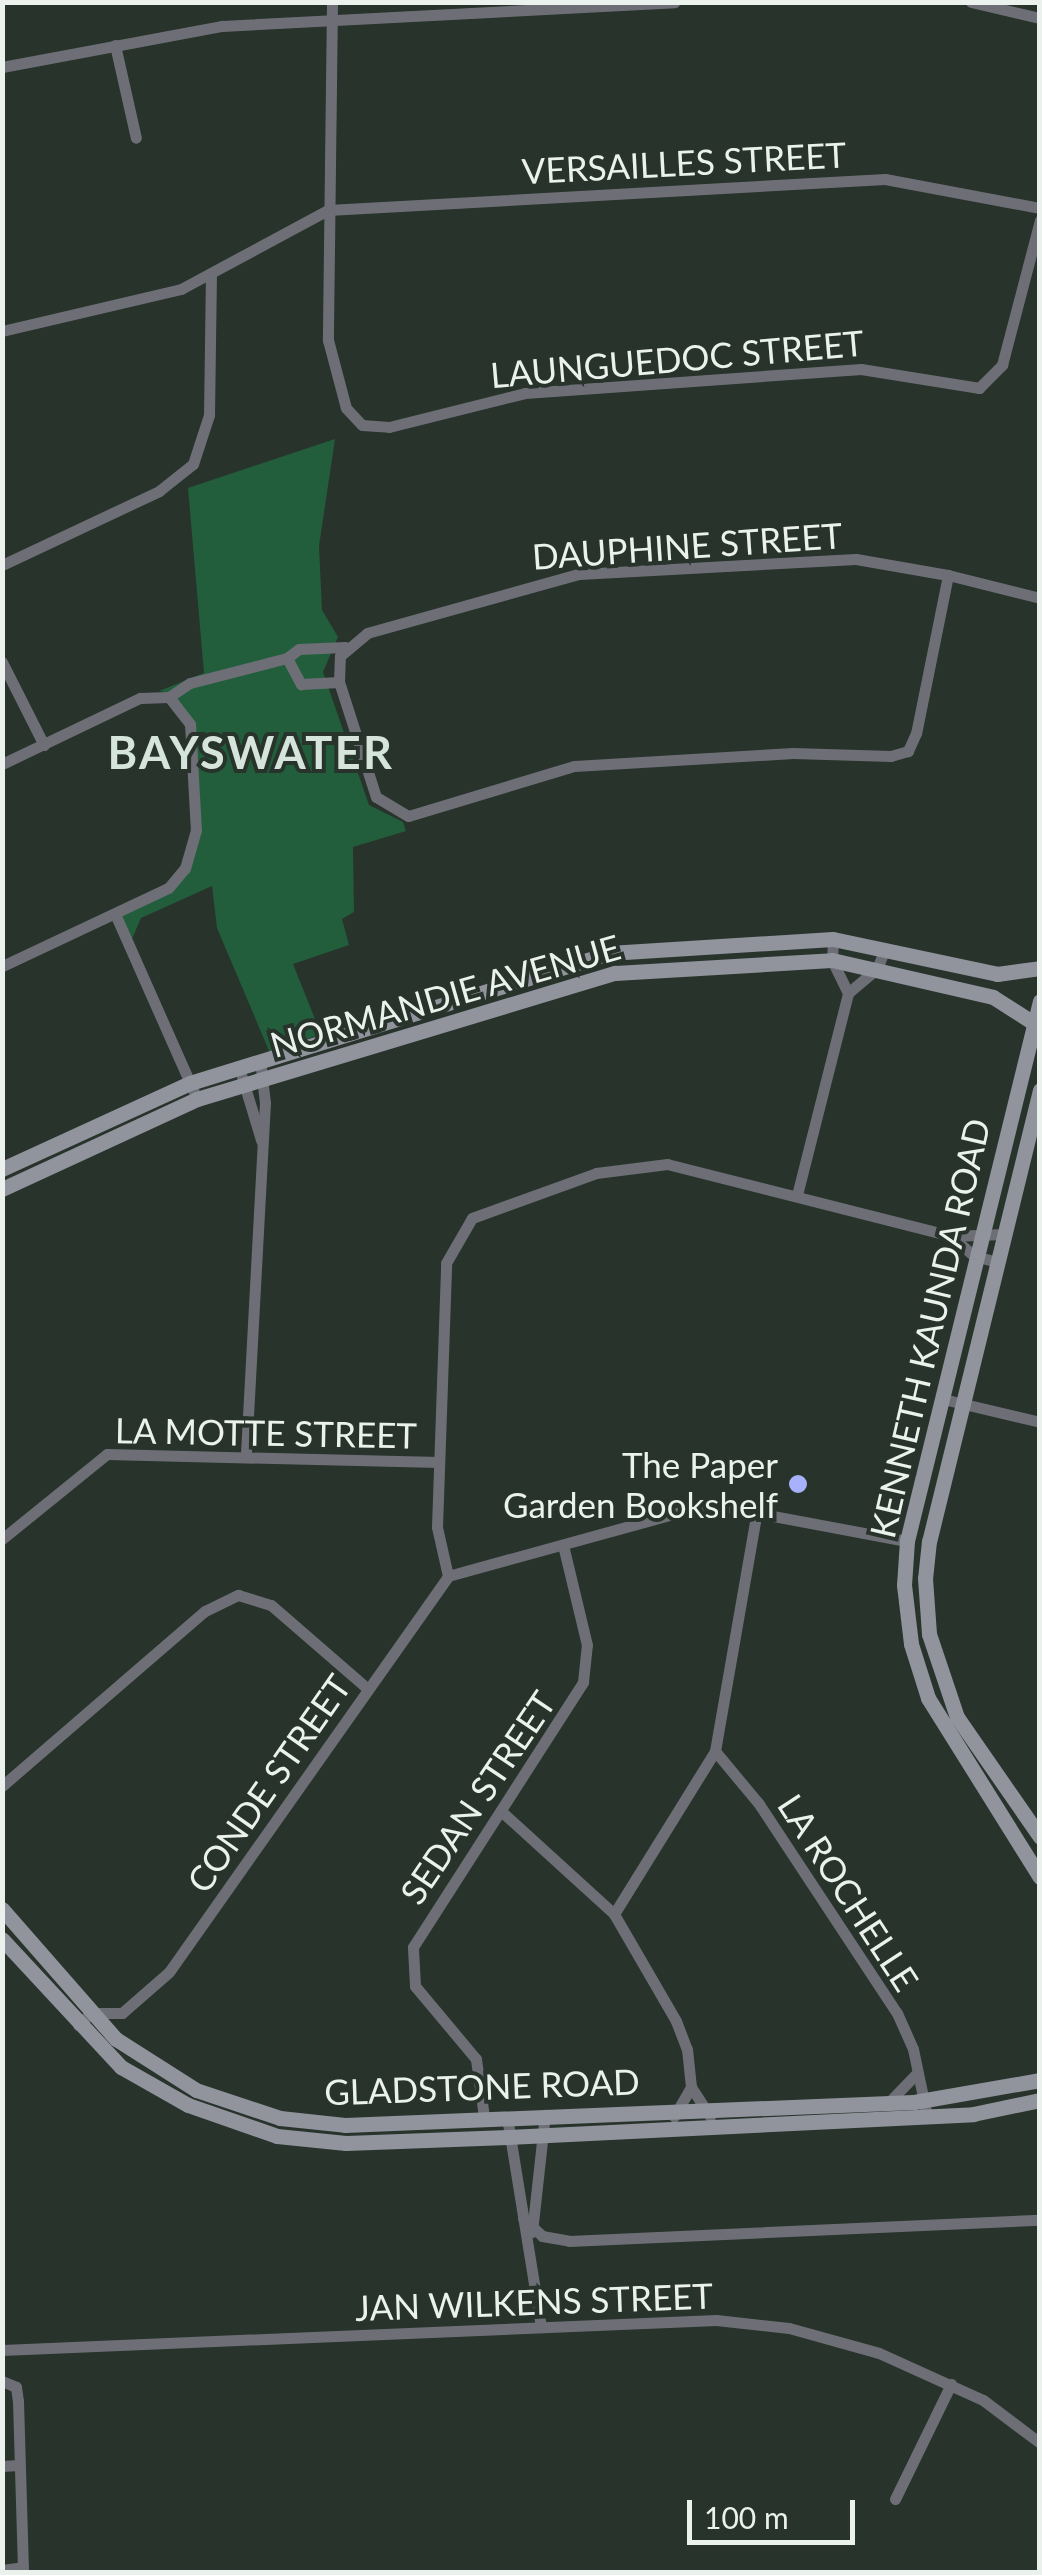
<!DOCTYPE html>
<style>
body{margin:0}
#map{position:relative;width:1042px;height:2575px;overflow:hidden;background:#27332b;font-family:Lato,sans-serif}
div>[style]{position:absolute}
.green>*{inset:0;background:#225e3c}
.street>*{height:11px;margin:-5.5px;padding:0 5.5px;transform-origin:5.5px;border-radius:5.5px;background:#6e6f76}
.secondary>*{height:15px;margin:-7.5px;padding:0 7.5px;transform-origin:7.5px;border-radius:7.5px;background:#91939d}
.dots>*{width:28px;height:28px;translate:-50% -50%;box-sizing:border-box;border:5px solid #27332b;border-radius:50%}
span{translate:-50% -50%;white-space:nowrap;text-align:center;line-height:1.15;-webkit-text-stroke:8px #27332b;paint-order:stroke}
.street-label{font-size:35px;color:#ebf2ed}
.poi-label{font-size:35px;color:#ebf2ed}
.right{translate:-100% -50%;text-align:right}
.district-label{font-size:45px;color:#d6e5db;font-weight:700;letter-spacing:2.5px}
.frame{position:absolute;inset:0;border:5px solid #ebf2ed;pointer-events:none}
.scale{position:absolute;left:687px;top:2500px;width:168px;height:45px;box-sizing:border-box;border:5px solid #ebf2ed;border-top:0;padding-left:12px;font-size:30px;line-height:35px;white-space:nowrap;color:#ebf2ed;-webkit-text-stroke:8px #27332b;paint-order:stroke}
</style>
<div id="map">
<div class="green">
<div style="clip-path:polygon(335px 439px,319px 546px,322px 610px,338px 637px,323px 672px,369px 805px,403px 822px,406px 831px,353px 847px,354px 912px,342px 919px,349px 945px,293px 964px,321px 1034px,270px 1053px,217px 928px,212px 886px,141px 918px,132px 939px,122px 916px,164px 896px,195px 849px,191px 727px,169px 693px,159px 691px,204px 673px,188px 488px)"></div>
</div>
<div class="street">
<div style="left:332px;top:2px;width:338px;rotate:90.7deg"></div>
<div style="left:328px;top:340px;width:70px;rotate:75.2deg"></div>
<div style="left:346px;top:408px;width:23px;rotate:47deg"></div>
<div style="left:362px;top:425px;width:27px;rotate:4deg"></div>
<div style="left:389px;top:427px;width:140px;rotate:-14deg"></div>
<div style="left:525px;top:393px;width:337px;rotate:-4.1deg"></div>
<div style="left:861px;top:369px;width:120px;rotate:9.1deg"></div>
<div style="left:979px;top:388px;width:33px;rotate:-45deg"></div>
<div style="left:1002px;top:365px;width:150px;rotate:-75.3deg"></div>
<div style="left:971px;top:2px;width:71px;rotate:13.1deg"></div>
<div style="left:115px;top:45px;width:95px;rotate:77.3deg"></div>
<div style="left:2px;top:67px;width:224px;rotate:-10.6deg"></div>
<div style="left:222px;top:26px;width:453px;rotate:-3deg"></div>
<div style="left:2px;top:331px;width:184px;rotate:-13.2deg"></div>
<div style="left:181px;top:289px;width:167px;rotate:-28.3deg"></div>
<div style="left:328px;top:210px;width:558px;rotate:-3.19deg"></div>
<div style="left:885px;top:179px;width:158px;rotate:10.6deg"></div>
<div style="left:2px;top:565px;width:174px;rotate:-25.2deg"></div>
<div style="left:159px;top:491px;width:43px;rotate:-38.5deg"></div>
<div style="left:193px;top:464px;width:52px;rotate:-71.9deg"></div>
<div style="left:209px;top:415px;width:140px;rotate:-89.2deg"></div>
<div style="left:948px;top:575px;width:161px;rotate:101.4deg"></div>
<div style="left:916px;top:733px;width:20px;rotate:114deg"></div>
<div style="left:908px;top:751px;width:18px;rotate:164deg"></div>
<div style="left:891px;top:756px;width:98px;rotate:-178.2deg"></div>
<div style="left:793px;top:753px;width:219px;rotate:176.6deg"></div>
<div style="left:574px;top:766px;width:173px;rotate:163.2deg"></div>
<div style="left:408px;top:816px;width:37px;rotate:-149deg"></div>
<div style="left:376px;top:797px;width:121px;rotate:-107.8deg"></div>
<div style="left:339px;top:682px;width:26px;rotate:-88deg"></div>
<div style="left:340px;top:656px;width:35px;rotate:-40deg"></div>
<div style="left:367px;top:633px;width:220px;rotate:-15.6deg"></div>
<div style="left:579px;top:574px;width:277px;rotate:-3.1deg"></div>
<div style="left:856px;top:559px;width:93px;rotate:9.9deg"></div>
<div style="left:948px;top:575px;width:95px;rotate:14deg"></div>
<div style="left:287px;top:658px;width:30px;rotate:62deg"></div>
<div style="left:301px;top:684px;width:38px;rotate:-3deg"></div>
<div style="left:2px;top:662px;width:93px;rotate:63.2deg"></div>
<div style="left:169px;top:697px;width:25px;rotate:-34deg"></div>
<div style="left:190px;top:683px;width:100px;rotate:-14.5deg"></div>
<div style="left:287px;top:658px;width:15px;rotate:-37deg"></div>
<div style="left:299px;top:649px;width:46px;rotate:-2.5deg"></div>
<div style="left:2px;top:764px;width:153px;rotate:-25.6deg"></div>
<div style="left:140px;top:698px;width:29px;rotate:-2deg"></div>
<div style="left:169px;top:697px;width:34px;rotate:52deg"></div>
<div style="left:190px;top:724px;width:106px;rotate:86.8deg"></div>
<div style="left:196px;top:830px;width:40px;rotate:106deg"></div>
<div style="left:185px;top:868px;width:26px;rotate:130deg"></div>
<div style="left:168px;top:888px;width:183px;rotate:154.8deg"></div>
<div style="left:116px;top:916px;width:200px;rotate:66.1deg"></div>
<div style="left:848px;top:993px;width:38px;rotate:-40deg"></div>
<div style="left:877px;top:969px;width:22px;rotate:-69deg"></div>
<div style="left:242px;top:1077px;width:66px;rotate:73.2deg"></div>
<div style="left:797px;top:1195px;width:208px;rotate:-75.8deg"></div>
<div style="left:848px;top:993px;width:37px;rotate:-116deg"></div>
<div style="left:832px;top:960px;width:21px;rotate:-87deg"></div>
<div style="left:951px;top:1236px;width:53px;rotate:-2.2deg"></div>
<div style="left:943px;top:1399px;width:100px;rotate:13.3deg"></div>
<div style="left:246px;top:1453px;width:351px;rotate:-86.9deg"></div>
<div style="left:265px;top:1103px;width:43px;rotate:-96.6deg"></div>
<div style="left:2px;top:1539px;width:135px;rotate:-39deg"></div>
<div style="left:107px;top:1454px;width:332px;rotate:1.4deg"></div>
<div style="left:448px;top:1576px;width:50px;rotate:-102.7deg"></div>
<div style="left:437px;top:1527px;width:264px;rotate:-88deg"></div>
<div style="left:446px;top:1263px;width:52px;rotate:-60deg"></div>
<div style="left:472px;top:1218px;width:132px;rotate:-19.9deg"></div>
<div style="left:596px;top:1173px;width:72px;rotate:-7.2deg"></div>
<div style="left:667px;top:1164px;width:293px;rotate:14.2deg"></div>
<div style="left:951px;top:1236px;width:30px;rotate:41deg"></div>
<div style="left:974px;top:1256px;width:25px;rotate:14deg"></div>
<div style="left:448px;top:1576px;width:271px;rotate:-15.4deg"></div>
<div style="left:709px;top:1504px;width:201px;rotate:10.6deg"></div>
<div style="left:715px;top:1751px;width:69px;rotate:50.3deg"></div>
<div style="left:759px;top:1804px;width:250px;rotate:56.6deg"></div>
<div style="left:897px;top:2013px;width:39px;rotate:66deg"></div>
<div style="left:913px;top:2049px;width:68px;rotate:78.2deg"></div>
<div style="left:2px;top:1786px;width:268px;rotate:-40.8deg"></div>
<div style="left:205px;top:1611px;width:37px;rotate:-26deg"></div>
<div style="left:238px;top:1595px;width:34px;rotate:17deg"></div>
<div style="left:271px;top:1605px;width:128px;rotate:40.9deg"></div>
<div style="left:501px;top:1811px;width:153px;rotate:42.3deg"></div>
<div style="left:614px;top:1914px;width:124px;rotate:59.9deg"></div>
<div style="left:676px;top:2021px;width:30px;rotate:69deg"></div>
<div style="left:687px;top:2049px;width:38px;rotate:84deg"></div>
<div style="left:691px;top:2087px;width:34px;rotate:120deg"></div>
<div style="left:614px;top:1914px;width:192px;rotate:-58.2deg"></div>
<div style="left:715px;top:1751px;width:245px;rotate:-80.1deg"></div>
<div style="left:78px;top:2025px;width:18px;rotate:-43deg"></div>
<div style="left:91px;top:2013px;width:31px"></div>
<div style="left:122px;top:2013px;width:62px;rotate:-41.1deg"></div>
<div style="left:169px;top:1972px;width:484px;rotate:-54.8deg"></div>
<div style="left:691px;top:2087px;width:35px;rotate:57deg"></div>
<div style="left:889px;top:2102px;width:40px;rotate:-46deg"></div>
<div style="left:484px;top:2117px;width:59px;rotate:-97.9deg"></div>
<div style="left:476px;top:2059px;width:95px;rotate:-129.9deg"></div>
<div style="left:415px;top:1986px;width:39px;rotate:-93deg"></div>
<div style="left:413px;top:1947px;width:315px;rotate:-57.3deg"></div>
<div style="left:583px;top:1682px;width:37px;rotate:-84deg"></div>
<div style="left:587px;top:1645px;width:103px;rotate:-103.5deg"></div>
<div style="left:507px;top:2117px;width:213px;rotate:80.8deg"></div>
<div style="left:523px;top:2218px;width:26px;rotate:43deg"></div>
<div style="left:542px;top:2236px;width:27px;rotate:10deg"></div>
<div style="left:569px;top:2241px;width:471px;rotate:-2.6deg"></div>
<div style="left:532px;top:2232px;width:118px;rotate:-83.7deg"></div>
<div style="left:2px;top:2350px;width:715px;rotate:-2.41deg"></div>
<div style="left:716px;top:2320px;width:73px;rotate:6.3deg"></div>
<div style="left:789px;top:2328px;width:93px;rotate:15.5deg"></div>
<div style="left:879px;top:2353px;width:114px;rotate:24.3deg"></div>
<div style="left:983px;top:2400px;width:71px;rotate:37deg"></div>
<div style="left:2px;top:2381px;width:15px;rotate:23deg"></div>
<div style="left:16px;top:2387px;width:14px;rotate:82deg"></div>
<div style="left:18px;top:2401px;width:171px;rotate:88.3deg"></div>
<div style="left:2px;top:2466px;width:17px;rotate:-3deg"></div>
<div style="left:895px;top:2499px;width:128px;rotate:-64deg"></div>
<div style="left:2px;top:2570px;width:21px;rotate:-8deg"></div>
</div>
<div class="secondary">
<div style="left:1040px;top:1001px;width:556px;rotate:103.84deg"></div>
<div style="left:907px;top:1541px;width:44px;rotate:93.9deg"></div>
<div style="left:904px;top:1585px;width:59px;rotate:83.2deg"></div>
<div style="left:911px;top:1644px;width:57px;rotate:72.5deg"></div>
<div style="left:928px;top:1698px;width:211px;rotate:58deg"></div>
<div style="left:1040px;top:1090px;width:464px;rotate:103.8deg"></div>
<div style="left:929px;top:1541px;width:37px;rotate:96deg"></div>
<div style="left:925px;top:1578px;width:56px;rotate:85.9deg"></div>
<div style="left:929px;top:1634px;width:88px;rotate:71.4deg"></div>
<div style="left:957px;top:1717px;width:146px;rotate:55.3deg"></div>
<div style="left:2px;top:1169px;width:207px;rotate:-24.6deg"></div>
<div style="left:190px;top:1083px;width:439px;rotate:-17.2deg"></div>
<div style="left:609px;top:953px;width:224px;rotate:-3.6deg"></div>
<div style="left:833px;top:939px;width:168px;rotate:12deg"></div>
<div style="left:997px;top:974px;width:43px;rotate:-7.9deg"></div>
<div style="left:2px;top:1189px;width:215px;rotate:-24.8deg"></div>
<div style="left:197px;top:1099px;width:437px;rotate:-16.8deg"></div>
<div style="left:615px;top:973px;width:217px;rotate:-3.4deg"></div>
<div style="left:832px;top:960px;width:165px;rotate:12.9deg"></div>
<div style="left:993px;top:997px;width:56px;rotate:32.6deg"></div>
<div style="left:2px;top:1909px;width:173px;rotate:48.8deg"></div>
<div style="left:116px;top:2039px;width:95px;rotate:32.5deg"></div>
<div style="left:196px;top:2090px;width:89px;rotate:18.4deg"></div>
<div style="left:280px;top:2118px;width:65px;rotate:6.1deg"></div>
<div style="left:345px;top:2125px;width:569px;rotate:-2.31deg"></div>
<div style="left:914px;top:2102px;width:128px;rotate:-9.9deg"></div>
<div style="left:2px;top:1939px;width:175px;rotate:47.1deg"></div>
<div style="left:121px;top:2067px;width:77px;rotate:29.6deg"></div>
<div style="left:188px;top:2105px;width:94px;rotate:19.2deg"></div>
<div style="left:277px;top:2136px;width:69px;rotate:5.8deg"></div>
<div style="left:346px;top:2143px;width:162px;rotate:-2.1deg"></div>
<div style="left:508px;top:2137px;width:466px;rotate:-2.8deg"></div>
<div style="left:973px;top:2114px;width:68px;rotate:-11.8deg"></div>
</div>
<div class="dots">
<div style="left:798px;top:1484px;background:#a7b1fc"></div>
</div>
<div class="street-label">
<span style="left:684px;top:162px;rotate:-3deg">VERSAILLES STREET</span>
<span style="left:677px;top:358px;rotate:-5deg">LAUNGUEDOC STREET</span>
<span style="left:687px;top:545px;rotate:-4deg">DAUPHINE STREET</span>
<span style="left:445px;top:995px;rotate:-16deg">NORMANDIE AVENUE</span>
<span style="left:929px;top:1328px;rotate:-77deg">KENNETH KAUNDA ROAD</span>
<span style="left:266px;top:1432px;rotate:1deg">LA MOTTE STREET</span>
<span style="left:268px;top:1783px;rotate:-55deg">CONDE STREET</span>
<span style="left:477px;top:1797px;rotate:-56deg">SEDAN STREET</span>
<span style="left:849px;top:1892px;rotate:57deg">LA ROCHELLE</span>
<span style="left:482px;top:2086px;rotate:-2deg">GLADSTONE ROAD</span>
<span style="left:534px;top:2301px;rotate:-2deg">JAN WILKENS STREET</span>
</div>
<div class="poi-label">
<span class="right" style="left:778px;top:1484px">The Paper<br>Garden Bookshelf</span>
</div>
<div class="district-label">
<span style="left:251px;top:753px">BAYSWATER</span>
</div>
<div class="frame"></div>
<div class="scale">100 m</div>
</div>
